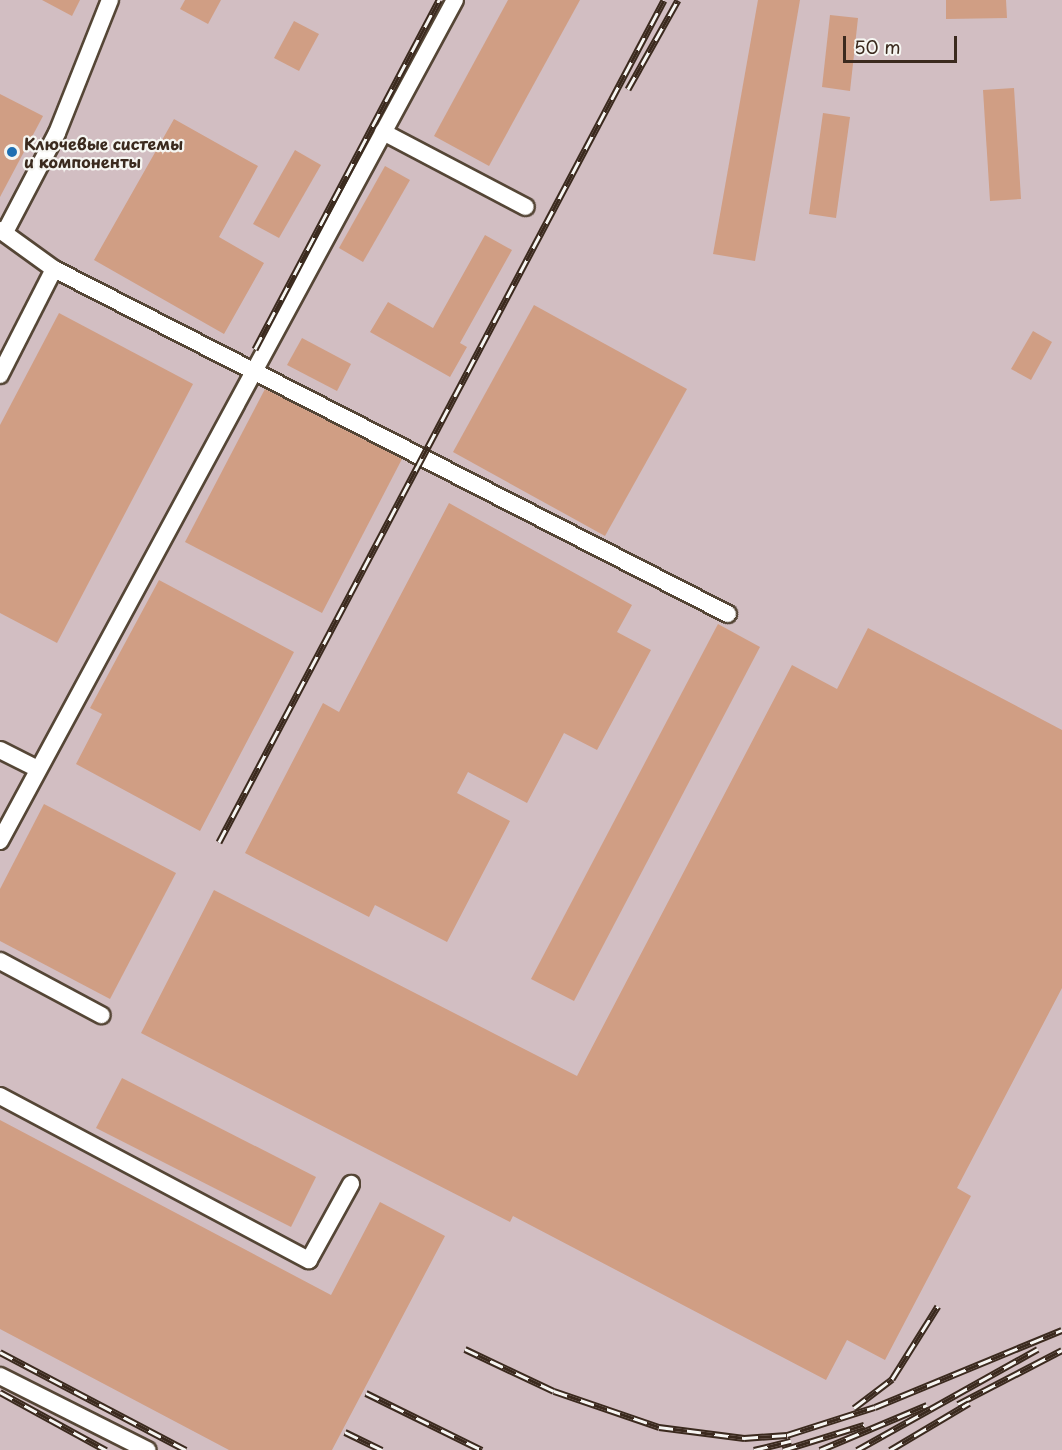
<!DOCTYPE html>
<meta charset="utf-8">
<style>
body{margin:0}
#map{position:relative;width:1062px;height:1450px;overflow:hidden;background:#eae2c0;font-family:"Playpen Sans",sans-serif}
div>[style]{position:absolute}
.industrial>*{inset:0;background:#d2bec2}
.building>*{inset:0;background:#d09e84}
.roads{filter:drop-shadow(2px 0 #554636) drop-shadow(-2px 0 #554636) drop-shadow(0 2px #554636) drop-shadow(0 -2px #554636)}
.minor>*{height:16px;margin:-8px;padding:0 8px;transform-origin:8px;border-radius:8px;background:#fff}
.rail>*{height:7px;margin-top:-3.5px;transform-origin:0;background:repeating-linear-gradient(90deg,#f6f6f2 0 14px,#3b2a1e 0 28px);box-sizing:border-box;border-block:2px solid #3b2a1e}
.dots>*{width:16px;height:16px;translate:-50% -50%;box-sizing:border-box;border:3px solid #f6f6f2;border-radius:50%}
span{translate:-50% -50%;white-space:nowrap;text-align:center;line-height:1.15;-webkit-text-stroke:4.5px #f6f6f2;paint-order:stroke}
.poi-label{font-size:16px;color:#3b2a1e;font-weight:700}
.left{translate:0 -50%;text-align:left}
.scale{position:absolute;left:843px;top:36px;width:114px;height:27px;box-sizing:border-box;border:3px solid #3b2a1e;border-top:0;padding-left:8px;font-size:18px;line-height:21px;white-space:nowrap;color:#3b2a1e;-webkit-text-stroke:4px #f6f6f2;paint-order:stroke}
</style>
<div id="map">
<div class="industrial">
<div style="clip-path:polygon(0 0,1062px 0,1062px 1450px,0 1450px)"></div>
</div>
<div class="building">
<div style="clip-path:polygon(42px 0,80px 0,72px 16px)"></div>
<div style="clip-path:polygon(185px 0,221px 0,208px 24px,180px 9px)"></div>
<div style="clip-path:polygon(508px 0,580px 0,489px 166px,434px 136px)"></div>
<div style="clip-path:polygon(758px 0,800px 0,755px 261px,713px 254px)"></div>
<div style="clip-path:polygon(946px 0,1006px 0,1007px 18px,946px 19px)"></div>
<div style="clip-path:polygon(830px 15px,858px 18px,850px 91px,822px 87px)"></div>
<div style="clip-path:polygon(294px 21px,319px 34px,299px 71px,274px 58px)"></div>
<div style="clip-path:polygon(1014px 88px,1021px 199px,990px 201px,983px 90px)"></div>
<div style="clip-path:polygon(0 94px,43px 116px,0 197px)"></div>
<div style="clip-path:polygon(823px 113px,850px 117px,836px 218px,809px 214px)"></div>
<div style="clip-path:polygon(174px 119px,258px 166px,219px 237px,264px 263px,224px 334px,94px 260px)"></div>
<div style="clip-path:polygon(295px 150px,321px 165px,279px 238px,253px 224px)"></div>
<div style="clip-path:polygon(385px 166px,410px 180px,363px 262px,339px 248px)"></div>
<div style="clip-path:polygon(485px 235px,512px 250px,460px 343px,467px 347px,450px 377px,370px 332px,388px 302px,433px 328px)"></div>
<div style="clip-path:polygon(534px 305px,687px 389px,605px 536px,453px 452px)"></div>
<div style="clip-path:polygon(59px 313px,193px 384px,57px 643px,0 613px,0 425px)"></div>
<div style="clip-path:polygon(1033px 331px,1052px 342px,1031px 380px,1011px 369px)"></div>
<div style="clip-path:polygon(302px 338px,351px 364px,337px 391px,287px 365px)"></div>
<div style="clip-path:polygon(265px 389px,402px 459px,322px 613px,185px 542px)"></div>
<div style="clip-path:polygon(449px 503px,632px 605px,617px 632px,651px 650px,597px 750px,564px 733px,527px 803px,468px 772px,457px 793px,510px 821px,447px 942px,375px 905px,369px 917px,245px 853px,323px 703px,339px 712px)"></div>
<div style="clip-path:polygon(159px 580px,294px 652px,200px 831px,76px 764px,102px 714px,90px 708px)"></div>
<div style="clip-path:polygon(718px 624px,760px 647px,574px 1001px,531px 979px)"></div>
<div style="clip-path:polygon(868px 628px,1062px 730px,1062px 988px,957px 1188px,971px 1196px,885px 1360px,847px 1340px,826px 1380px,513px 1216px,510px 1222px,141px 1033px,214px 890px,577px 1076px,792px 665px,837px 689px)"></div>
<div style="clip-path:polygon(44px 804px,176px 873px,110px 999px,0 941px,0 889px)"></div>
<div style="clip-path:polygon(122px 1078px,316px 1177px,291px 1227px,96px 1128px)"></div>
<div style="clip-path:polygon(0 1120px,331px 1295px,380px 1202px,445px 1236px,332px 1450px,229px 1450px,0 1329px)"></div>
</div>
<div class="roads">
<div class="minor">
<div style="left:383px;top:132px;width:161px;rotate:27.7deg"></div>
<div style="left:0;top:230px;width:67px;rotate:35.8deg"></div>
<div style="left:54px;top:269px;width:757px;rotate:27.11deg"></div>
<div style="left:5px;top:232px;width:112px;rotate:-62.3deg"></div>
<div style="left:57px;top:133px;width:143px;rotate:-68.3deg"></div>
<div style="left:0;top:375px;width:119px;rotate:-63deg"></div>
<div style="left:0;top:750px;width:42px;rotate:26.6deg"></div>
<div style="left:0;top:841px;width:956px;rotate:-61.59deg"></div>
<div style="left:0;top:961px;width:115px;rotate:28.1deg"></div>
<div style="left:0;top:1096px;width:350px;rotate:28deg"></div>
<div style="left:309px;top:1260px;width:87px;rotate:-61.1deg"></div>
<div style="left:0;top:1376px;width:165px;rotate:26.7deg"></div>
</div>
</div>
<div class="rail">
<div style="left:628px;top:89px;width:102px;rotate:-60.7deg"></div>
<div style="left:255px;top:349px;width:395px;rotate:-62.2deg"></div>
<div style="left:219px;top:842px;width:952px;rotate:-62.14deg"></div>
<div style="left:465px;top:1349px;width:98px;rotate:25.3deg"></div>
<div style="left:554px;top:1391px;width:111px;rotate:18.9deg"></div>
<div style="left:659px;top:1427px;width:86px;rotate:7.4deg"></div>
<div style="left:744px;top:1438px;width:43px;rotate:-4deg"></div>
<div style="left:787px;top:1435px;width:92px;rotate:-17.7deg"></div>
<div style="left:875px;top:1407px;width:202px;rotate:-22.4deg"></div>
<div style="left:0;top:1352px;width:210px;rotate:27.8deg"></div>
<div style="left:0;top:1392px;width:121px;rotate:28.7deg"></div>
<div style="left:366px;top:1393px;width:129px;rotate:26.2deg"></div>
<div style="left:958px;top:1404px;width:117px;rotate:-27.4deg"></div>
<div style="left:854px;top:1408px;width:48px;rotate:-37.3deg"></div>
<div style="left:892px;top:1379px;width:86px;rotate:-57.8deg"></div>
<div style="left:345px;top:1432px;width:41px;rotate:25.9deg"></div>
<div style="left:754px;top:1450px;width:38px;rotate:-14deg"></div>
<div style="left:783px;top:1450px;width:85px;rotate:-17.2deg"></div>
<div style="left:820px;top:1450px;width:116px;rotate:-22.8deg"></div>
<div style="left:857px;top:1450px;width:207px;rotate:-29.2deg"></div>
<div style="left:890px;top:1450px;width:92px;rotate:-30.7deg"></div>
</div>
<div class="dots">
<div style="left:12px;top:152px;background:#1f6fb2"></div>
</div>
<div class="poi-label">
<span class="left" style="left:24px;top:152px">Ключевые системы<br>и компоненты</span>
</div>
<div class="scale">50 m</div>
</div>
